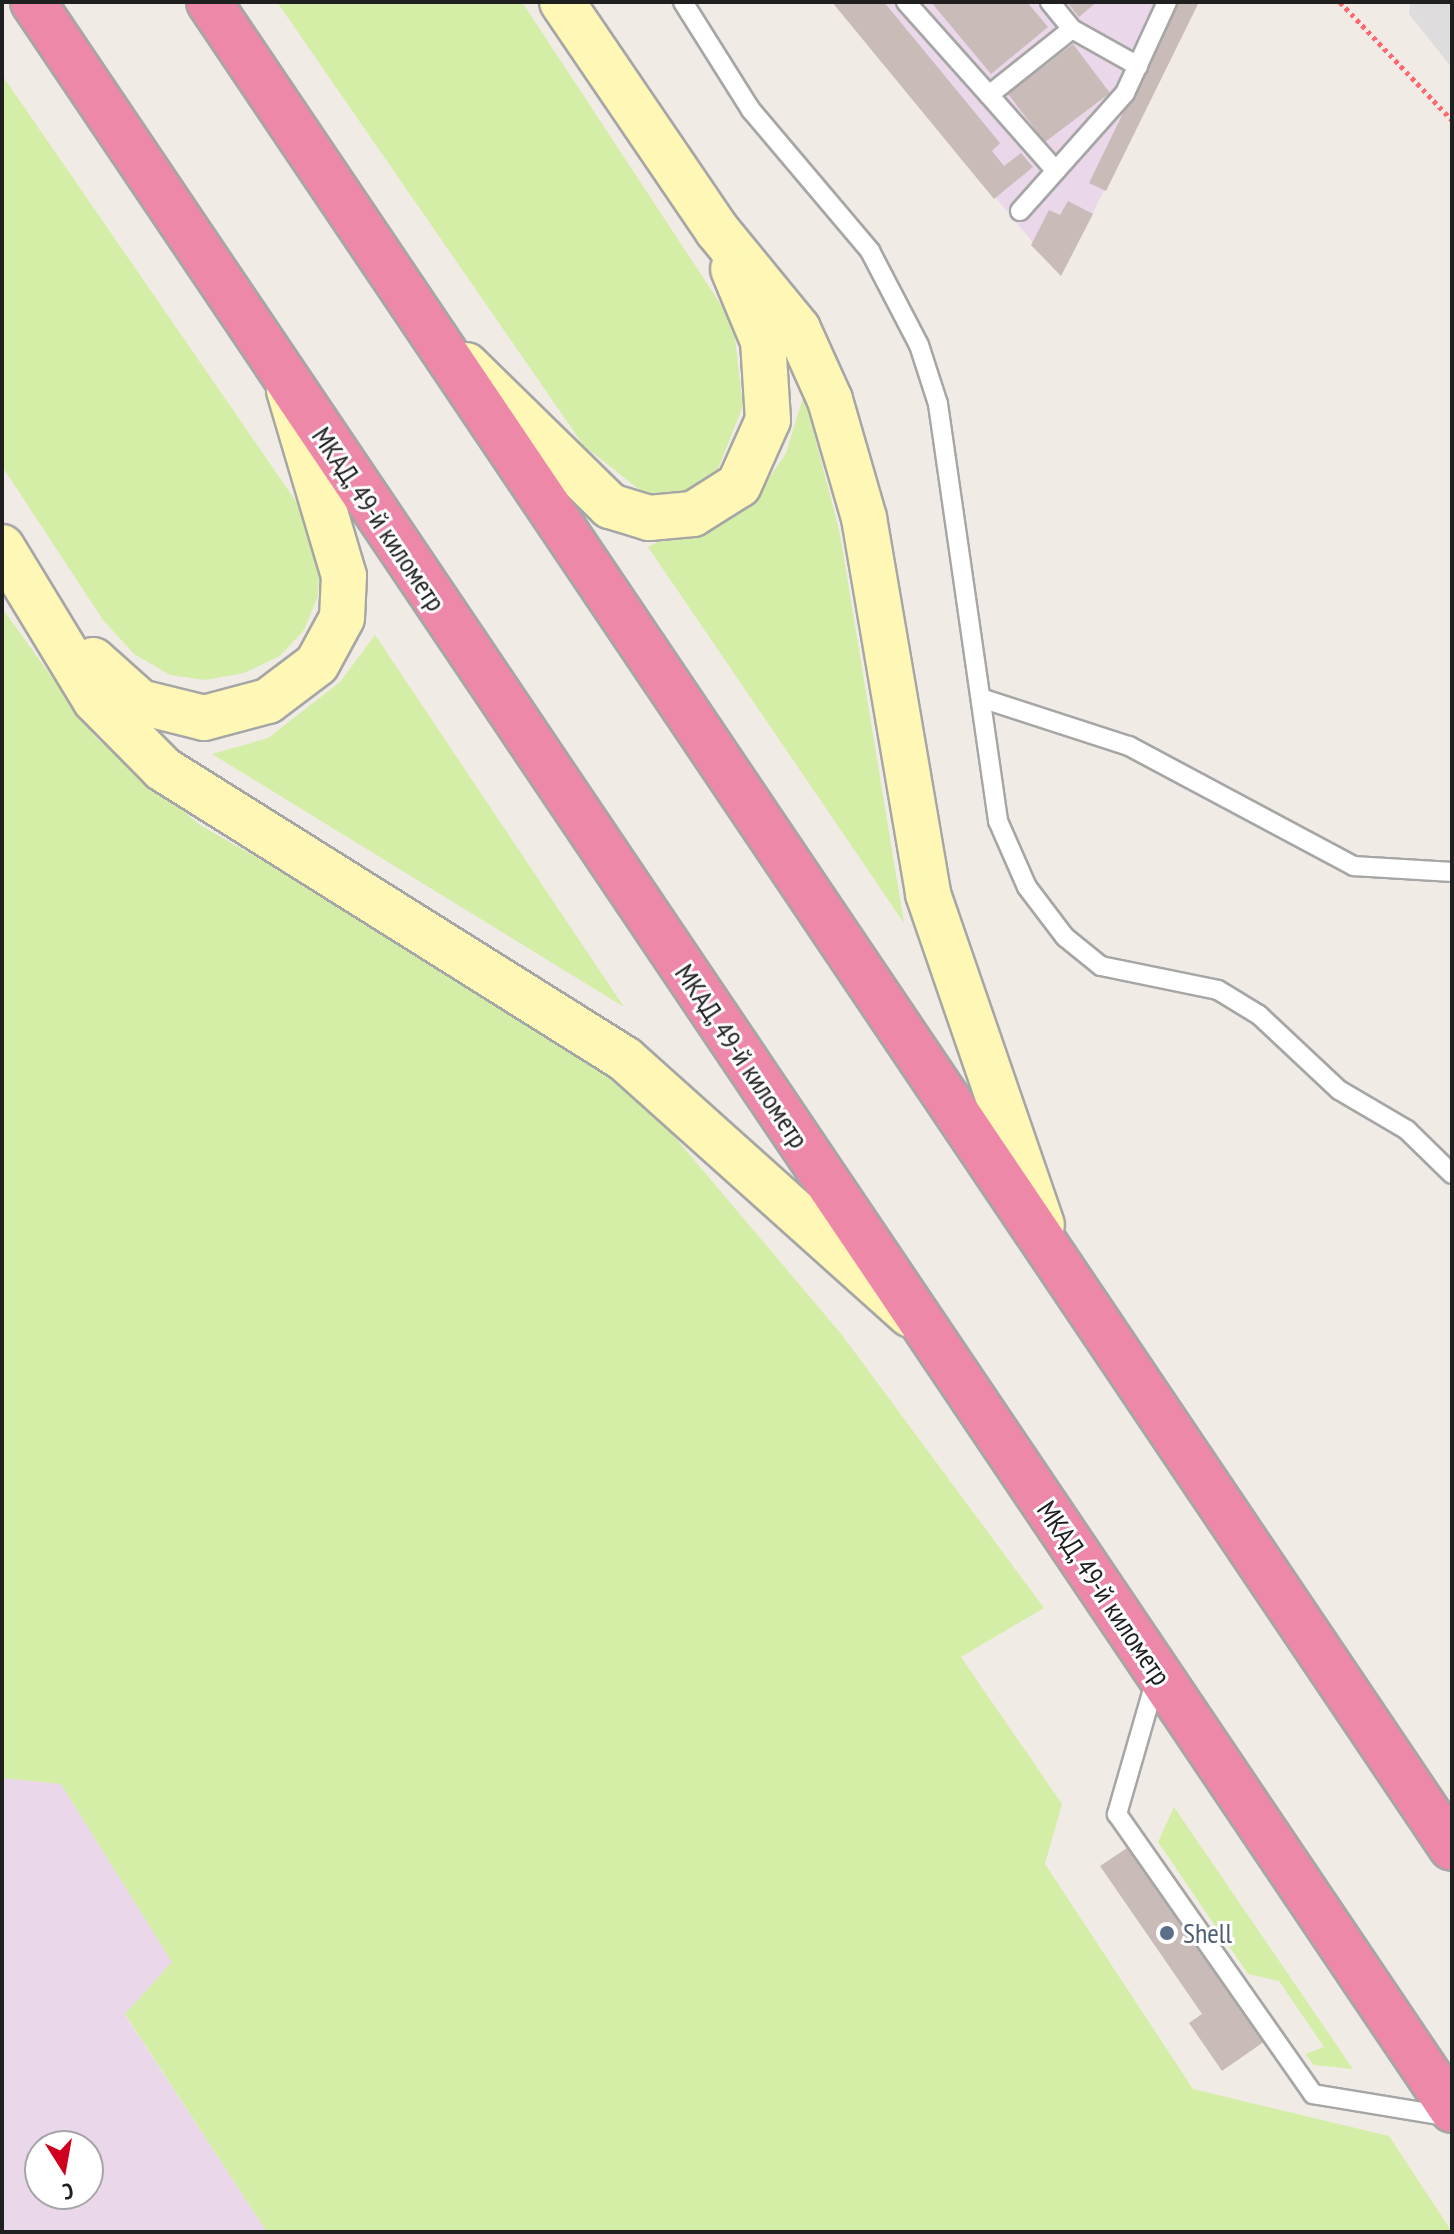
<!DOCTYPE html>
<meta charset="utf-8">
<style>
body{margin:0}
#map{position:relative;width:1454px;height:2234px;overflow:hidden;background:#f1ebe5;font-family:"PT Sans Narrow",sans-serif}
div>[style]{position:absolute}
.residential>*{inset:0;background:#dedcdc}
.industrial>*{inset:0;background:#ead7e9}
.grass>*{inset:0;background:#d4eea8}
.building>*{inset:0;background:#c9bcb8}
.path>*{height:5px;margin-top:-2.5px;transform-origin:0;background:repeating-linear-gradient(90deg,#ff686e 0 4px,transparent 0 8px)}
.roads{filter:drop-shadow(2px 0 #a6a6a6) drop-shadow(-2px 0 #a6a6a6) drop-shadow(0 2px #a6a6a6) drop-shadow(0 -2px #a6a6a6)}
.lane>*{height:18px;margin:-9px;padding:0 9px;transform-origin:9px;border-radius:9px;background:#fff}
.secondary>*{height:44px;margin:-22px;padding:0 22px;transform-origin:22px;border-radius:22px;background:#fef7b6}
.highway>*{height:44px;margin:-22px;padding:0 22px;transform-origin:22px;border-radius:22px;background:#ed88a9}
.dots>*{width:22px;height:22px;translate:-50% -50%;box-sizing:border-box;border:4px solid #fff;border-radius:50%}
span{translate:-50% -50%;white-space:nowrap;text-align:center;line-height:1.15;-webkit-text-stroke:6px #fff;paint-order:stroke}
.street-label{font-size:28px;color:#1f1f1f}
.service-label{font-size:28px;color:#4e5e75}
.left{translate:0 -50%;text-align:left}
.frame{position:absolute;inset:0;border:4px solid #1f1f1f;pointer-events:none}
.north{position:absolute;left:24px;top:2130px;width:80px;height:80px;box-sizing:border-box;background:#fff;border:2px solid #a5a5a5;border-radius:50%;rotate:169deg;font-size:22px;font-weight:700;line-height:32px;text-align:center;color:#1f1f1f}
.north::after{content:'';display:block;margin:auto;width:28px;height:36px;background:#cf001e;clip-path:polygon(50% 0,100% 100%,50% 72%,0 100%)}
</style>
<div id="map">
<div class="residential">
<div style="clip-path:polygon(1410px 2px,1452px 2px,1452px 68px,1409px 14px)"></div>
</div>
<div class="industrial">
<div style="clip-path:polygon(832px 2px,1199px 2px,1061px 276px)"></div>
<div style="clip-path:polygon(evenodd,2px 1778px,61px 1784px,173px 1963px,125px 2015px,267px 2232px,2px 2232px,2px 1778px,40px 2146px,88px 2146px,88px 2194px,40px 2194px,40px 2146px)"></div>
</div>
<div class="grass">
<div style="clip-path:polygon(277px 2px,522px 2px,733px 323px,743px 406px,718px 469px,683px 492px,649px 497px,584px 446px)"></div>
<div style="clip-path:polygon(2px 75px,302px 510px,320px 553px,318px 596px,304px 630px,280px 656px,244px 673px,205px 680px,170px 675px,134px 654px,103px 620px,2px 466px)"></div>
<div style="clip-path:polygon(804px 394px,840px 534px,904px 923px,648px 547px,761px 490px,786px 453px)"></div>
<div style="clip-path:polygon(2px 608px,95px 737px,200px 825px,370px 922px,605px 1070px,652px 1110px,842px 1335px,1044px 1608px,961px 1657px,1062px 1804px,1045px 1864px,1193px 2089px,1389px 2136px,1452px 2232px,267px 2232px,125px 2014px,172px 1962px,61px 1784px,2px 1778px)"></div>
<div style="clip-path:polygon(375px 635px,624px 1007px,212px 754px,268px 738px,340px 682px)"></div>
<div style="clip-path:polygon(1174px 1807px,1353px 2069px,1314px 2065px,1305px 2054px,1324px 2047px,1279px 1981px,1248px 1974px,1158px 1842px)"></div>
</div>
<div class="building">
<div style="clip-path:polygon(832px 2px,884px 2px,1000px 143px,992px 151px,1004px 166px,1021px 153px,1033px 167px,994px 199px)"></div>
<div style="clip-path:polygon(931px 2px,1027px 2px,1048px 27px,991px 74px)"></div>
<div style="clip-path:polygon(1067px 2px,1097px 2px,1079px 17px)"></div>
<div style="clip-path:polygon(1177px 2px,1199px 2px,1106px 191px,1089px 183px)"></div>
<div style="clip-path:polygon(1073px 44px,1110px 93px,1045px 142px,1008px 94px)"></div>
<div style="clip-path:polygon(1068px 201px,1093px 214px,1061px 276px,1031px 245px,1049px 210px,1060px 215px)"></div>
<div style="clip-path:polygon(1130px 1846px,1265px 2041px,1222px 2071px,1189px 2023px,1202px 2014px,1100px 1866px)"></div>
</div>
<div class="path">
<div style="left:1340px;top:2px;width:163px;rotate:46.5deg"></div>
</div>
<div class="roads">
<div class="lane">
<div style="left:683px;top:2px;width:128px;rotate:57.8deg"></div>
<div style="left:751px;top:110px;width:185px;rotate:49.8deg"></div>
<div style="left:870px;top:251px;width:106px;rotate:62.5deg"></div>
<div style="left:919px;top:345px;width:62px;rotate:72.1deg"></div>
<div style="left:938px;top:404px;width:421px;rotate:81.8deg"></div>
<div style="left:998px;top:821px;width:72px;rotate:66.3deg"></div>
<div style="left:1027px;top:887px;width:63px;rotate:52.8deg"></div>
<div style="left:1065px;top:937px;width:46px;rotate:38.9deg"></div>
<div style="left:1101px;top:966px;width:119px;rotate:11.6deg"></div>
<div style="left:1218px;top:990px;width:48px;rotate:31.4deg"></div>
<div style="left:1259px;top:1015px;width:110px;rotate:43.2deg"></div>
<div style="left:1339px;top:1090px;width:79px;rotate:30.5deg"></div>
<div style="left:1407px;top:1130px;width:63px;rotate:44.4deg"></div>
<div style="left:906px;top:2px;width:125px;rotate:48.3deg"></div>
<div style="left:989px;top:95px;width:106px;rotate:-38.5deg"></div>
<div style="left:1050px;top:2px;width:35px;rotate:51deg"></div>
<div style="left:1072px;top:29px;width:76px;rotate:29.3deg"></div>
<div style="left:989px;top:95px;width:101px;rotate:48.6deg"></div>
<div style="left:1020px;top:211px;width:158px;rotate:-48.3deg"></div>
<div style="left:1125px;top:93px;width:100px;rotate:-65.2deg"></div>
<div style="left:984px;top:699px;width:152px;rotate:18deg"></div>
<div style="left:1129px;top:746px;width:255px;rotate:28.1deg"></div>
<div style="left:1354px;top:866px;width:98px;rotate:3.5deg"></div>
<div style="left:1156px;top:1679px;width:141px;rotate:106.1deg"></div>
<div style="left:1117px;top:1814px;width:342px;rotate:55deg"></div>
<div style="left:1313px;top:2094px;width:141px;rotate:9.4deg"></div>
</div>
<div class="secondary">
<div style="left:562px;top:2px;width:276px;rotate:55.8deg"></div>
<div style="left:717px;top:230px;width:128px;rotate:50.7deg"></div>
<div style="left:798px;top:329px;width:78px;rotate:65.7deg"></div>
<div style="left:830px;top:400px;width:123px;rotate:73.9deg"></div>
<div style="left:864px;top:518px;width:381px;rotate:80.3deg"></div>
<div style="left:928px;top:894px;width:350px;rotate:71deg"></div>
<div style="left:466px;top:365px;width:202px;rotate:44.4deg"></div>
<div style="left:610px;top:506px;width:41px;rotate:17.1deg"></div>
<div style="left:649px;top:518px;width:44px;rotate:-5.2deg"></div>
<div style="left:693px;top:514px;width:54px;rotate:-32.2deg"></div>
<div style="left:739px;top:485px;width:71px;rotate:-66deg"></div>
<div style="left:768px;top:420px;width:79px;rotate:-93.6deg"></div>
<div style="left:763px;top:341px;width:78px;rotate:-112.6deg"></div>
<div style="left:2px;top:547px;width:179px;rotate:58.7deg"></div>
<div style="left:95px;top:700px;width:97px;rotate:45.4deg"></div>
<div style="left:163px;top:769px;width:545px;rotate:32.12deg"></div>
<div style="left:625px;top:1059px;width:383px;rotate:41.9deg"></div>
<div style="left:93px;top:660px;width:63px;rotate:41.8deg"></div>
<div style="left:140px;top:702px;width:66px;rotate:14deg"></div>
<div style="left:204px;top:718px;width:66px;rotate:-14.9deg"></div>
<div style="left:268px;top:701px;width:61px;rotate:-37.1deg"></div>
<div style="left:317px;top:664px;width:52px;rotate:-61.5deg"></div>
<div style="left:342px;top:618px;width:42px;rotate:-87.3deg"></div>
<div style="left:344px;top:576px;width:194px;rotate:-106.5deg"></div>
</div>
<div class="highway">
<div style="left:33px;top:2px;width:2541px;rotate:56.05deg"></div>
<div style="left:209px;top:2px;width:2225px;rotate:56.05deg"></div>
</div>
</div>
<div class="dots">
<div style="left:1167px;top:1933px;background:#5c6f8a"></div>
</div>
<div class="street-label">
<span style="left:379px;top:519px;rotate:56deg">МКАД, 49-й километр</span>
<span style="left:742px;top:1056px;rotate:56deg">МКАД, 49-й километр</span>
<span style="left:1104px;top:1593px;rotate:56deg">МКАД, 49-й километр</span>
</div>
<div class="service-label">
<span class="left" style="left:1183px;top:1933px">Shell</span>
</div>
<div class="frame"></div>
<div class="north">С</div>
</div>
